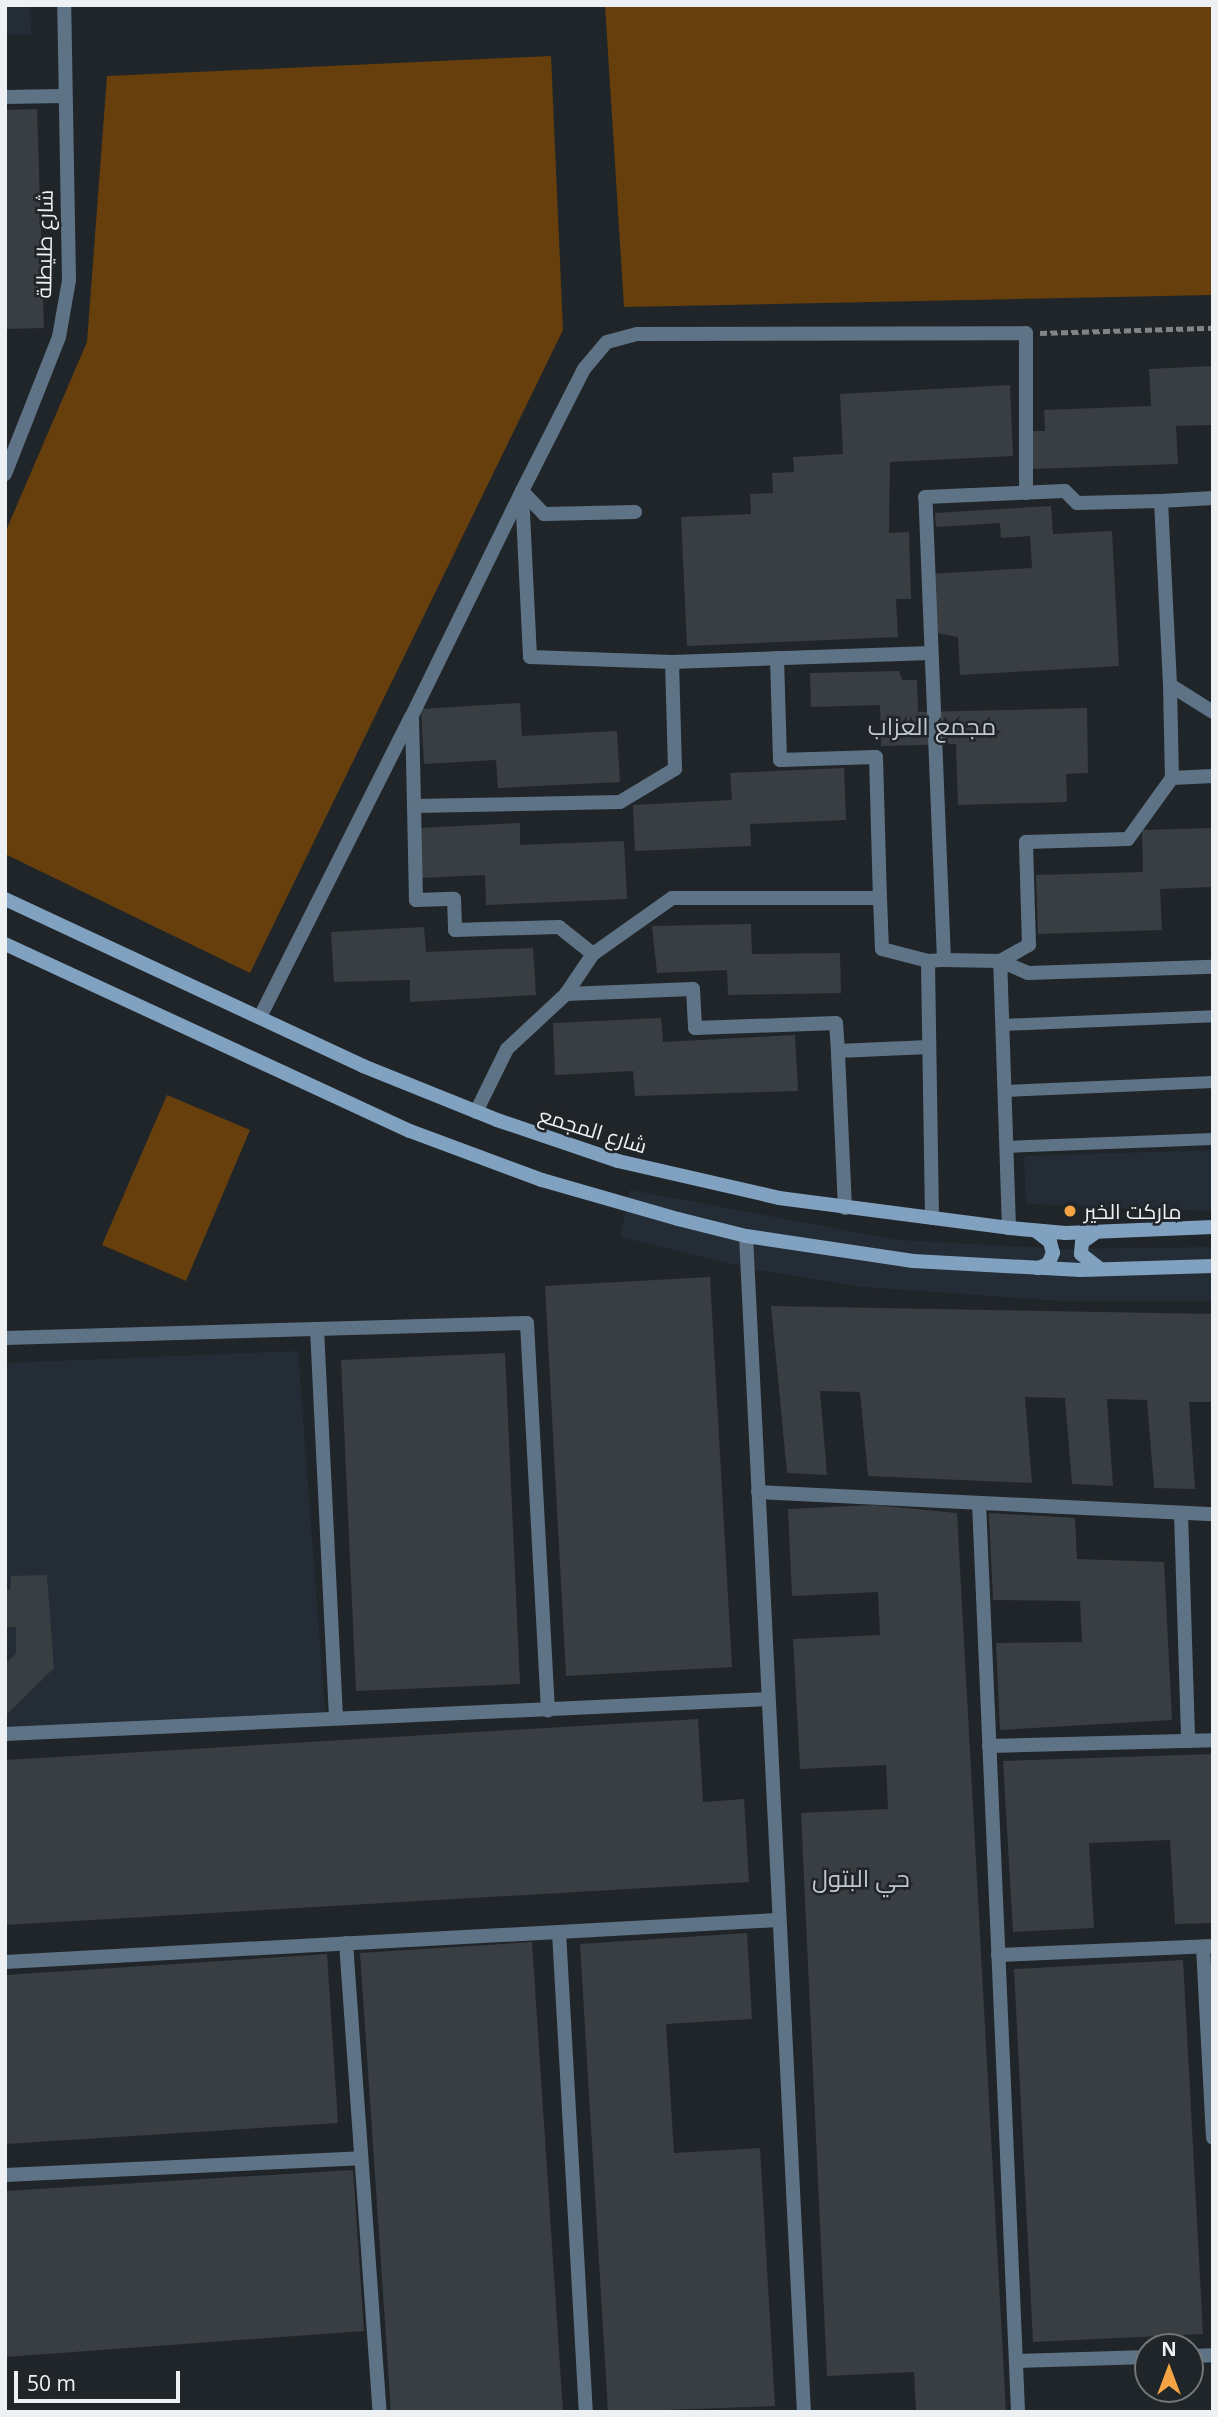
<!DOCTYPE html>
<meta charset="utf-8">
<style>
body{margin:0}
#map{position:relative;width:1218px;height:2417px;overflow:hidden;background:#202529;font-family:"Open Sans",Cairo,sans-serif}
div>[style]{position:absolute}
.built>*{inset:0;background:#242d36}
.green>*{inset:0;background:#663f0c}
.building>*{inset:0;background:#393e43}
.path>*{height:4.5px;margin-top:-2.25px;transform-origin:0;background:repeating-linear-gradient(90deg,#808487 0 7px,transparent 0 10.5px)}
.lane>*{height:12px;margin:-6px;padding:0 6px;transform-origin:6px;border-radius:6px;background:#5f7386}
.street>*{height:14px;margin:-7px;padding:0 7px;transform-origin:7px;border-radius:7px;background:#5f7386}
.secondary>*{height:14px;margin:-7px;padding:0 7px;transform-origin:7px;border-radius:7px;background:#80a1bf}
.dots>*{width:19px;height:19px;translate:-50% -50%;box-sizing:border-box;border:4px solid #202529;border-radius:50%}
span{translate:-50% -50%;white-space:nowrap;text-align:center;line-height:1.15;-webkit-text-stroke:5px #202529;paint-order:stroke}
.street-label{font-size:21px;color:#eef1f4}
.poi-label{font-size:21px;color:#eef1f4}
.left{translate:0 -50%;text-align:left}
.quarter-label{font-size:24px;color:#c1c7cd}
.frame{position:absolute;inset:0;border:7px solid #eef1f4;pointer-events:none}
.north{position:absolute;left:1134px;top:2333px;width:70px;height:70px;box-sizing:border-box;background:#202529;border:2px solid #72777a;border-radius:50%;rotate:0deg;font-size:19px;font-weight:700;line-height:28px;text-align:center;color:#eef1f4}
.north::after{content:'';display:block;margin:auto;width:24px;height:32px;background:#f4a444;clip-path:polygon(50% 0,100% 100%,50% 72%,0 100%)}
.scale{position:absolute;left:14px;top:2371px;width:166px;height:32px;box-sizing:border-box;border:4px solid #eef1f4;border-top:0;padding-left:9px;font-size:21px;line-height:24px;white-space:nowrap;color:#eef1f4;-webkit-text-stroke:5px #202529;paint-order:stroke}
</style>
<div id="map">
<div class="built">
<div style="clip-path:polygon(5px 5px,30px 5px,31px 35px,5px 35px)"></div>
<div style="clip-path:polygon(1213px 1150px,1213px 1211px,1026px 1204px,1024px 1156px)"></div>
<div style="clip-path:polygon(630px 1190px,897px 1240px,1067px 1249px,1213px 1247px,1213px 1301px,1060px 1301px,864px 1287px,757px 1270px,620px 1237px)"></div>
<div style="clip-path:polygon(298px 1351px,325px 1713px,5px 1730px,5px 1363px)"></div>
</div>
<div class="green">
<div style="clip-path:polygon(605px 5px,1213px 5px,1213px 295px,624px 307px)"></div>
<div style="clip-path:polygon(551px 56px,563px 330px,250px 973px,5px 854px,5px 533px,87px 342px,107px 76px)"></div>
<div style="clip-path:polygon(167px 1095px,250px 1130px,186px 1281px,102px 1245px)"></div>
</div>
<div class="building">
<div style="clip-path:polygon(37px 109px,44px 328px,5px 329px,5px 110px)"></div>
<div style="clip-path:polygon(1213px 366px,1213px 425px,1176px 426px,1178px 464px,1030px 469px,1028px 431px,1045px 431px,1044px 410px,1151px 406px,1149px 369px)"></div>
<div style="clip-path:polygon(1010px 385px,1013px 456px,890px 462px,889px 533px,909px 532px,911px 599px,896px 599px,898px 637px,687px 646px,681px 517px,751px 514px,750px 494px,773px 493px,772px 473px,794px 472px,793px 457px,843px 454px,840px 394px)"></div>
<div style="clip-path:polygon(1051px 506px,1053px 534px,1112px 531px,1119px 666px,960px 675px,958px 637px,933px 632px,929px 574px,1032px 568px,1030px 536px,1001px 538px,1000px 523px,936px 527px,935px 513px)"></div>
<div style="clip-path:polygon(899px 671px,902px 680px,917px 680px,918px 712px,1087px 708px,1088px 773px,1066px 774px,1067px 802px,958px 805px,956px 744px,881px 746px,880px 705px,811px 707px,810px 673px)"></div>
<div style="clip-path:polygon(520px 703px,522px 736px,617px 731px,620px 782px,498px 788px,496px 760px,424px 764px,421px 709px)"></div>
<div style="clip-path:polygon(844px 768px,846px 820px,750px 824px,751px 846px,635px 851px,633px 805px,732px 800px,730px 773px)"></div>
<div style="clip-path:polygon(520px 823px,520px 845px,624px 841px,627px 899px,486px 905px,485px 875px,421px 878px,419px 828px)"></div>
<div style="clip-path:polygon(1213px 828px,1213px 887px,1160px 889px,1162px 930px,1038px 934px,1036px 875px,1143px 872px,1142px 830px)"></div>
<div style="clip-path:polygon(751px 924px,752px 954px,840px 953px,841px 993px,728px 995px,727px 970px,657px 973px,652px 926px)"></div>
<div style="clip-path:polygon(424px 927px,426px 952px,533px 948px,536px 995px,410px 1002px,410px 980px,334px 982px,331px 932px)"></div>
<div style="clip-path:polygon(661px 1018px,663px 1042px,795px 1035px,798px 1091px,635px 1096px,633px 1071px,555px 1075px,553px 1023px)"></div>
<div style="clip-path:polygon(710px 1277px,732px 1667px,566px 1676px,545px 1286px)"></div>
<div style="clip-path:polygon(771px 1306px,1213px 1314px,1213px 1402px,1189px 1402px,1195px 1489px,1154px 1488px,1147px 1400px,1107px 1399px,1113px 1486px,1072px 1484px,1065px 1398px,1025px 1397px,1032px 1483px,868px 1476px,860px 1392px,820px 1391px,827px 1475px,787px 1473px)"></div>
<div style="clip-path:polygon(505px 1353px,520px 1684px,356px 1691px,341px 1360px)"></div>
<div style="clip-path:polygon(874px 1505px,957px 1513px,1006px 2412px,916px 2412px,914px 2372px,827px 2376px,801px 1813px,888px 1809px,886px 1765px,800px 1769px,793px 1639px,880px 1635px,878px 1592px,792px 1596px,788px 1509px)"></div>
<div style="clip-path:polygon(989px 1513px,1075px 1518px,1077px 1559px,1164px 1562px,1172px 1720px,1000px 1730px,996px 1643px,1082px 1642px,1080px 1601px,993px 1600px)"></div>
<div style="clip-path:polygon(47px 1575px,54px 1668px,5px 1716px,5px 1664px,16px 1654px,16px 1627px,5px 1627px,5px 1590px,10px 1590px,11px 1576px)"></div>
<div style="clip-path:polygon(698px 1719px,703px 1802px,744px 1799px,749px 1882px,5px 1925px,5px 1760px)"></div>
<div style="clip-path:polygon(1213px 1754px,1213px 1923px,1175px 1924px,1170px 1840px,1089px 1843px,1094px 1928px,1013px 1932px,1003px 1761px)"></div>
<div style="clip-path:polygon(747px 1933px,752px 2019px,666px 2024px,674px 2153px,760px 2148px,775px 2406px,608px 2412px,580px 1944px)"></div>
<div style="clip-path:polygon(532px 1942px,563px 2412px,391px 2412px,360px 1953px)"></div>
<div style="clip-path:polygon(327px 1954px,338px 2123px,5px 2144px,5px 1975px)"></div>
<div style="clip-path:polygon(1183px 1960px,1203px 2334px,1033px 2342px,1014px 1969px)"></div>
<div style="clip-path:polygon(353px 2170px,364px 2331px,5px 2357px,5px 2191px)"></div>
</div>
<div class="path">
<div style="left:1040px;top:333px;width:173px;rotate:-1.7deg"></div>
</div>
<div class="lane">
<div style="left:1002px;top:1025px;width:211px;rotate:-2.4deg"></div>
<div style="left:1004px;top:1091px;width:209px;rotate:-2.5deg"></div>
<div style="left:1006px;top:1147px;width:207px;rotate:-2.2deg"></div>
</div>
<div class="street">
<div style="left:5px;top:97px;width:59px;rotate:-1deg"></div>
<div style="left:5px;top:474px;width:147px;rotate:-68.5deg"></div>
<div style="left:59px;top:337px;width:58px;rotate:-80deg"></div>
<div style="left:69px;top:280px;width:275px;rotate:-91deg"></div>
<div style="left:522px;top:491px;width:250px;rotate:116.1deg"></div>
<div style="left:412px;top:716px;width:90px;rotate:88.7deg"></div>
<div style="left:414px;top:806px;width:206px;rotate:-1.1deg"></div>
<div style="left:620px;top:802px;width:64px;rotate:-31deg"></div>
<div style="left:675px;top:769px;width:107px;rotate:-91.6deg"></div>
<div style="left:672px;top:662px;width:259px;rotate:-2deg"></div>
<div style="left:522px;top:493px;width:164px;rotate:87.2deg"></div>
<div style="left:530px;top:657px;width:142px;rotate:2deg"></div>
<div style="left:1213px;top:498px;width:52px;rotate:176.7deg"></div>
<div style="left:1161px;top:501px;width:184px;rotate:87.2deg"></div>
<div style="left:1170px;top:685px;width:51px;rotate:32.1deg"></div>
<div style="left:635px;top:512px;width:91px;rotate:178.7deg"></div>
<div style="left:544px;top:514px;width:32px;rotate:-134deg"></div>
<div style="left:522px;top:491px;width:137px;rotate:-63.1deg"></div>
<div style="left:584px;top:369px;width:35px;rotate:-50deg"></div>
<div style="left:607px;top:342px;width:31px;rotate:-15deg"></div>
<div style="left:637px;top:334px;width:389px;rotate:-0.1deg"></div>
<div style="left:1026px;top:333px;width:160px;rotate:90deg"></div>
<div style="left:777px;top:658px;width:102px;rotate:88.3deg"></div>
<div style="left:780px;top:760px;width:96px;rotate:-1.8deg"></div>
<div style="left:876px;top:757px;width:141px;rotate:88.4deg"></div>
<div style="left:1170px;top:685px;width:93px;rotate:88.8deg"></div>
<div style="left:414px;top:806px;width:94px;rotate:88.8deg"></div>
<div style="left:416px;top:900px;width:38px;rotate:-2deg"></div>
<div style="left:454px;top:899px;width:31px;rotate:88deg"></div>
<div style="left:455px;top:930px;width:104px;rotate:-1.7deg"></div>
<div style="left:559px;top:927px;width:43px;rotate:38.5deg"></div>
<div style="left:944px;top:960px;width:56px;rotate:1deg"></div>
<div style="left:1000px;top:961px;width:33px;rotate:-29deg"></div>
<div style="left:1029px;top:945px;width:103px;rotate:-91.7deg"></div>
<div style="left:1026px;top:842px;width:102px;rotate:-1.7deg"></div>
<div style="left:1128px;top:839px;width:75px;rotate:-54.2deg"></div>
<div style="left:1172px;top:778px;width:41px;rotate:-2.8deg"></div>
<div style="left:566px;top:994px;width:48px;rotate:-56deg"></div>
<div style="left:593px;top:954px;width:97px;rotate:-35.3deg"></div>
<div style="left:672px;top:898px;width:208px"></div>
<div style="left:880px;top:898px;width:51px;rotate:87.8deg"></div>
<div style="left:882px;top:949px;width:48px;rotate:14.6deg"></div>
<div style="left:260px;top:1017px;width:336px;rotate:-63.3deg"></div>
<div style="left:476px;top:1112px;width:70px;rotate:-63.8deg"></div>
<div style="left:507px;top:1049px;width:81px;rotate:-43deg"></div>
<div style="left:566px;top:994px;width:127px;rotate:-2.3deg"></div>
<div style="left:693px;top:989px;width:39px;rotate:87deg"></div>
<div style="left:695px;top:1028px;width:141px;rotate:-2deg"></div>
<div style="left:836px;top:1023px;width:28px;rotate:86deg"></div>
<div style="left:845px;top:1208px;width:157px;rotate:-92.6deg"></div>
<div style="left:838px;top:1051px;width:91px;rotate:-2.5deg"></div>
<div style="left:932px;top:1218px;width:257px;rotate:-90.9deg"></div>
<div style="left:928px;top:961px;width:16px;rotate:-4deg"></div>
<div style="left:944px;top:960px;width:463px;rotate:-92.3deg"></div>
<div style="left:925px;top:497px;width:140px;rotate:-2.5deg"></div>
<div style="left:1065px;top:491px;width:17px;rotate:45deg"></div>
<div style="left:1077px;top:503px;width:84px;rotate:-1.4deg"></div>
<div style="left:1009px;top:1228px;width:267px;rotate:-91.9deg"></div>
<div style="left:1000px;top:961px;width:30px;rotate:23deg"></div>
<div style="left:1028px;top:973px;width:185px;rotate:-1.9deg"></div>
<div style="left:746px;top:1236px;width:1177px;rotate:87.18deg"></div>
<div style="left:317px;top:1329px;width:389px;rotate:87.2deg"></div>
<div style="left:5px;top:1338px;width:522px;rotate:-1.65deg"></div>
<div style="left:527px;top:1323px;width:388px;rotate:86.9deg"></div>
<div style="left:758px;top:1492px;width:456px;rotate:2.8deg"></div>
<div style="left:979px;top:1503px;width:910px;rotate:87.54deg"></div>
<div style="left:1181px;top:1513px;width:228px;rotate:88.2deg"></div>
<div style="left:5px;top:1734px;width:763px;rotate:-2.63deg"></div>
<div style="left:989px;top:1746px;width:224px;rotate:-1.5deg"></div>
<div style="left:559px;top:1932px;width:481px;rotate:86.8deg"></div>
<div style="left:346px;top:1943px;width:470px;rotate:85.9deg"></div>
<div style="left:1203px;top:1947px;width:191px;rotate:87deg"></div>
<div style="left:998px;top:1955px;width:215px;rotate:-2.4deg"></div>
<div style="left:5px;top:1962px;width:773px;rotate:-3.11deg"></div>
<div style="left:5px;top:2175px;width:356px;rotate:-2.7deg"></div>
<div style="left:1190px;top:2356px;width:23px;rotate:-2deg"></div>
<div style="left:1016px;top:2361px;width:132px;rotate:-1.7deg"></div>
</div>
<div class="secondary">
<div style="left:5px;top:899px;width:395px;rotate:25deg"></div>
<div style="left:363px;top:1066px;width:144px;rotate:21.9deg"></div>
<div style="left:497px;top:1120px;width:128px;rotate:18.7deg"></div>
<div style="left:618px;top:1161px;width:165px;rotate:12.9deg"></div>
<div style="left:779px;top:1198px;width:232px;rotate:7.4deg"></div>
<div style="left:1009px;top:1228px;width:57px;rotate:5deg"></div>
<div style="left:1066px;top:1233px;width:147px;rotate:-2.3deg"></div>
<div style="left:5px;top:944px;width:446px;rotate:24.8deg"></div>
<div style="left:410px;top:1131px;width:141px;rotate:20.4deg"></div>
<div style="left:542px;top:1180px;width:141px;rotate:16deg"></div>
<div style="left:678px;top:1219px;width:70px;rotate:14deg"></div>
<div style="left:746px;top:1236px;width:169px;rotate:8.5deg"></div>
<div style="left:913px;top:1261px;width:168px;rotate:3.1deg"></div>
<div style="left:1081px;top:1270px;width:132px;rotate:-1.7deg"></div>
<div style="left:1036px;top:1231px;width:18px;rotate:38deg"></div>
<div style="left:1050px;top:1242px;width:11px;rotate:75deg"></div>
<div style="left:1053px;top:1253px;width:12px;rotate:114deg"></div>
<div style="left:1048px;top:1264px;width:11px;rotate:158deg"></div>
<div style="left:1095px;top:1233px;width:16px;rotate:145deg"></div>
<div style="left:1082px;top:1242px;width:12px;rotate:95deg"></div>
<div style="left:1081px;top:1254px;width:24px;rotate:38deg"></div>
</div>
<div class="dots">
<div style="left:1070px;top:1211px;background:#f4a444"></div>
</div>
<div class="street-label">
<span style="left:44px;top:244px;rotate:-89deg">شارع طليطلة</span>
<span style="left:593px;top:1130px;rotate:17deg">شارع المجمع</span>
</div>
<div class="poi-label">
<span class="left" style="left:1084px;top:1211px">ماركت الخير</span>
</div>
<div class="quarter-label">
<span style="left:932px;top:726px">مجمع العزاب</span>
<span style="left:861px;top:1878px">حي البتول</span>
</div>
<div class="frame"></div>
<div class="north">N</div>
<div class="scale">50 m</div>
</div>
